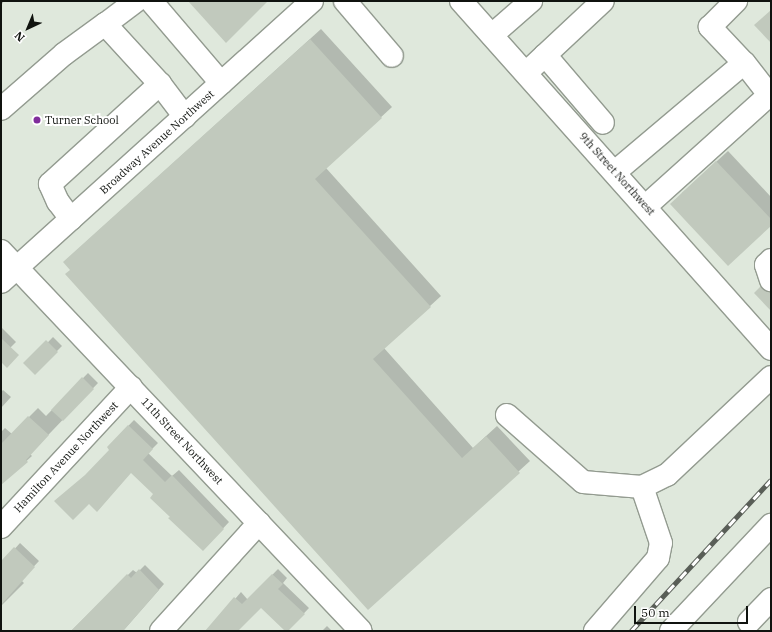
<!DOCTYPE html>
<style>
body{margin:0}
#map{position:relative;width:772px;height:632px;overflow:hidden;background:#dfe8dc;font-family:"IBM Plex Serif",serif}
div>[style]{position:absolute}
.shadow>*{inset:0;background:#0003}
.building>*{inset:0;background:#c1c9bd}
.path>*{height:2.5px;margin-top:-1.25px;transform-origin:0;background:repeating-linear-gradient(90deg,#939990 0 1px,transparent 0 4px)}
.roads{filter:drop-shadow(1px 0 #939b90) drop-shadow(-1px 0 #939b90) drop-shadow(0 1px #939b90) drop-shadow(0 -1px #939b90)}
.minor>*{height:22px;margin:-11px;padding:0 11px;transform-origin:11px;border-radius:11px;background:#fff}
.rail>*{height:4.5px;margin-top:-2.25px;transform-origin:0;background:repeating-linear-gradient(90deg,#fff 0 9px,#595e57 0 18px);box-sizing:border-box;border-block:1px solid #595e57}
.dots>*{width:11px;height:11px;translate:-50% -50%;box-sizing:border-box;border:2px solid #fff;border-radius:50%}
span{translate:-50% -50%;white-space:nowrap;text-align:center;line-height:1.15;-webkit-text-stroke:4px #fff;paint-order:stroke}
.poi-label{font-size:11px;color:#10130f}
.left{translate:0 -50%;text-align:left}
.street-label{font-size:11px;color:#10130f}
.frame{position:absolute;inset:0;border:2px solid #10130f;pointer-events:none}
.north{position:absolute;left:8px;top:8px;width:40px;height:40px;-webkit-text-stroke:3px #fff;paint-order:stroke;rotate:224deg;font-size:11px;font-weight:700;line-height:16px;text-align:center;color:#10130f}
.north::after{content:'';display:block;margin:auto;width:14px;height:18px;background:#10130f;clip-path:polygon(50% 0,100% 100%,50% 72%,0 100%)}
.scale{position:absolute;left:634px;top:606px;width:114px;height:18px;box-sizing:border-box;border:2px solid #10130f;border-top:0;padding-left:5px;font-size:12px;line-height:14px;white-space:nowrap;color:#10130f;-webkit-text-stroke:3px #fff;paint-order:stroke}
</style>
<div id="map">
<div class="shadow">
<div style="clip-path:polygon(190px 1px,267px 1px,226px 42px)"></div>
<div style="clip-path:polygon(321px 29px,392px 107px,326px 168px,441px 296px,384px 348px,473px 448px,497px 426px,530px 461px,368px 608px,64px 262px)"></div>
<div style="clip-path:polygon(728px 151px,771px 197px,771px 225px,682px 193px)"></div>
<div style="clip-path:polygon(1px 327px,16px 342px,1px 357px)"></div>
<div style="clip-path:polygon(53px 337px,62px 346px,35px 373px,26px 365px)"></div>
<div style="clip-path:polygon(88px 373px,98px 383px,30px 454px,32px 456px,1px 484px,1px 432px,5px 428px,12px 434px,38px 408px,46px 416px)"></div>
<div style="clip-path:polygon(3px 390px,11px 397px,1px 408px,1px 392px)"></div>
<div style="clip-path:polygon(134px 420px,158px 443px,148px 453px,172px 476px,179px 470px,229px 522px,203px 550px,171px 517px,155px 494px,131px 472px,97px 511px,91px 470px,111px 450px,108px 447px)"></div>
<div style="clip-path:polygon(20px 543px,39px 561px,21px 580px,24px 583px,1px 606px,1px 564px)"></div>
<div style="clip-path:polygon(145px 565px,164px 584px,123px 631px,71px 631px,133px 570px,137px 573px)"></div>
<div style="clip-path:polygon(278px 569px,287px 578px,283px 583px,309px 608px,287px 631px,261px 606px,238px 630px,240px 631px,208px 631px,241px 592px,248px 600px)"></div>
<div style="clip-path:polygon(327px 626px,332px 631px,322px 631px)"></div>
</div>
<div class="building">
<div style="clip-path:polygon(188px 1px,268px 1px,226px 43px)"></div>
<div style="clip-path:polygon(771px 10px,771px 43px,754px 25px)"></div>
<div style="clip-path:polygon(310px 39px,382px 118px,315px 179px,431px 307px,373px 359px,462px 458px,486px 436px,520px 473px,368px 610px,65px 274px,70px 270px,63px 262px)"></div>
<div style="clip-path:polygon(716px 161px,771px 219px,771px 226px,728px 266px,670px 204px)"></div>
<div style="clip-path:polygon(761px 286px,771px 292px,771px 311px,754px 293px)"></div>
<div style="clip-path:polygon(1px 338px,19px 355px,7px 368px,1px 362px)"></div>
<div style="clip-path:polygon(46px 340px,58px 352px,35px 375px,23px 363px)"></div>
<div style="clip-path:polygon(82px 377px,94px 389px,63px 421px,51px 410px)"></div>
<div style="clip-path:polygon(28px 416px,49px 435px,26px 460px,28px 462px,1px 485px,1px 444px)"></div>
<div style="clip-path:polygon(128px 425px,153px 449px,143px 460px,165px 482px,172px 475px,224px 529px,203px 551px,168px 518px,170px 517px,150px 498px,153px 494px,131px 473px,97px 512px,89px 504px,73px 520px,54px 501px,85px 475px,109px 450px,107px 447px)"></div>
<div style="clip-path:polygon(14px 547px,35px 567px,1px 605px,1px 561px)"></div>
<div style="clip-path:polygon(139px 569px,159px 590px,123px 631px,71px 631px,127px 574px,131px 578px)"></div>
<div style="clip-path:polygon(272px 574px,283px 584px,278px 589px,305px 614px,288px 631px,285px 631px,261px 608px,238px 631px,205px 631px,234px 597px,242px 604px)"></div>
</div>
<div class="path">
<div style="left:1px;top:2px;width:1px;rotate:-45deg"></div>
</div>
<div class="roads">
<div class="minor">
<div style="left:136px;top:1px;width:39px;rotate:143deg"></div>
<div style="left:105px;top:24px;width:81px;rotate:47.5deg"></div>
<div style="left:151px;top:1px;width:108px;rotate:49.5deg"></div>
<div style="left:345px;top:1px;width:72px;rotate:49.5deg"></div>
<div style="left:461px;top:1px;width:466px;rotate:48.3deg"></div>
<div style="left:492px;top:35px;width:52px;rotate:-41.1deg"></div>
<div style="left:545px;top:55px;width:89px;rotate:49.5deg"></div>
<div style="left:526px;top:73px;width:105px;rotate:-43.1deg"></div>
<div style="left:1px;top:109px;width:84px;rotate:-41.1deg"></div>
<div style="left:64px;top:54px;width:51px;rotate:-36.2deg"></div>
<div style="left:615px;top:172px;width:169px;rotate:-40.2deg"></div>
<div style="left:744px;top:63px;width:50px;rotate:-133.4deg"></div>
<div style="left:710px;top:27px;width:37px;rotate:-45deg"></div>
<div style="left:646px;top:206px;width:160px;rotate:-42deg"></div>
<div style="left:765px;top:99px;width:7px;rotate:-74deg"></div>
<div style="left:767px;top:92px;width:37px;rotate:-128deg"></div>
<div style="left:71px;top:219px;width:21px;rotate:-127deg"></div>
<div style="left:58px;top:202px;width:20px;rotate:-114deg"></div>
<div style="left:50px;top:184px;width:149px;rotate:-42.3deg"></div>
<div style="left:160px;top:84px;width:41px;rotate:52.9deg"></div>
<div style="left:1px;top:251px;width:523px;rotate:46.55deg"></div>
<div style="left:771px;top:260px;width:7px;rotate:135deg"></div>
<div style="left:766px;top:265px;width:16px;rotate:72deg"></div>
<div style="left:1px;top:282px;width:419px;rotate:-42.1deg"></div>
<div style="left:507px;top:415px;width:101px;rotate:41.4deg"></div>
<div style="left:583px;top:482px;width:59px;rotate:4.8deg"></div>
<div style="left:642px;top:487px;width:28px;rotate:-26deg"></div>
<div style="left:667px;top:475px;width:143px;rotate:-43.3deg"></div>
<div style="left:1px;top:527px;width:191px;rotate:-47.1deg"></div>
<div style="left:749px;top:622px;width:32px;rotate:-46deg"></div>
<div style="left:161px;top:631px;width:146px;rotate:-47.8deg"></div>
<div style="left:595px;top:631px;width:96px;rotate:-49.2deg"></div>
<div style="left:658px;top:558px;width:15px;rotate:-79deg"></div>
<div style="left:661px;top:543px;width:59px;rotate:-108.7deg"></div>
<div style="left:671px;top:631px;width:146px;rotate:-46.7deg"></div>
</div>
</div>
<div class="rail">
<div style="left:631px;top:631px;width:206px;rotate:-47.2deg"></div>
</div>
<div class="dots">
<div style="left:37px;top:120px;background:#802d9c"></div>
</div>
<div class="poi-label">
<span class="left" style="left:45px;top:120px">Turner School</span>
</div>
<div class="street-label">
<span style="left:157px;top:142px;rotate:-42deg">Broadway Avenue Northwest</span>
<span style="left:617px;top:174px;rotate:48deg">9th Street Northwest</span>
<span style="left:182px;top:441px;rotate:47deg">11th Street Northwest</span>
<span style="left:66px;top:457px;rotate:-47deg">Hamilton Avenue Northwest</span>
</div>
<div class="frame"></div>
<div class="north">N</div>
<div class="scale">50 m</div>
</div>
